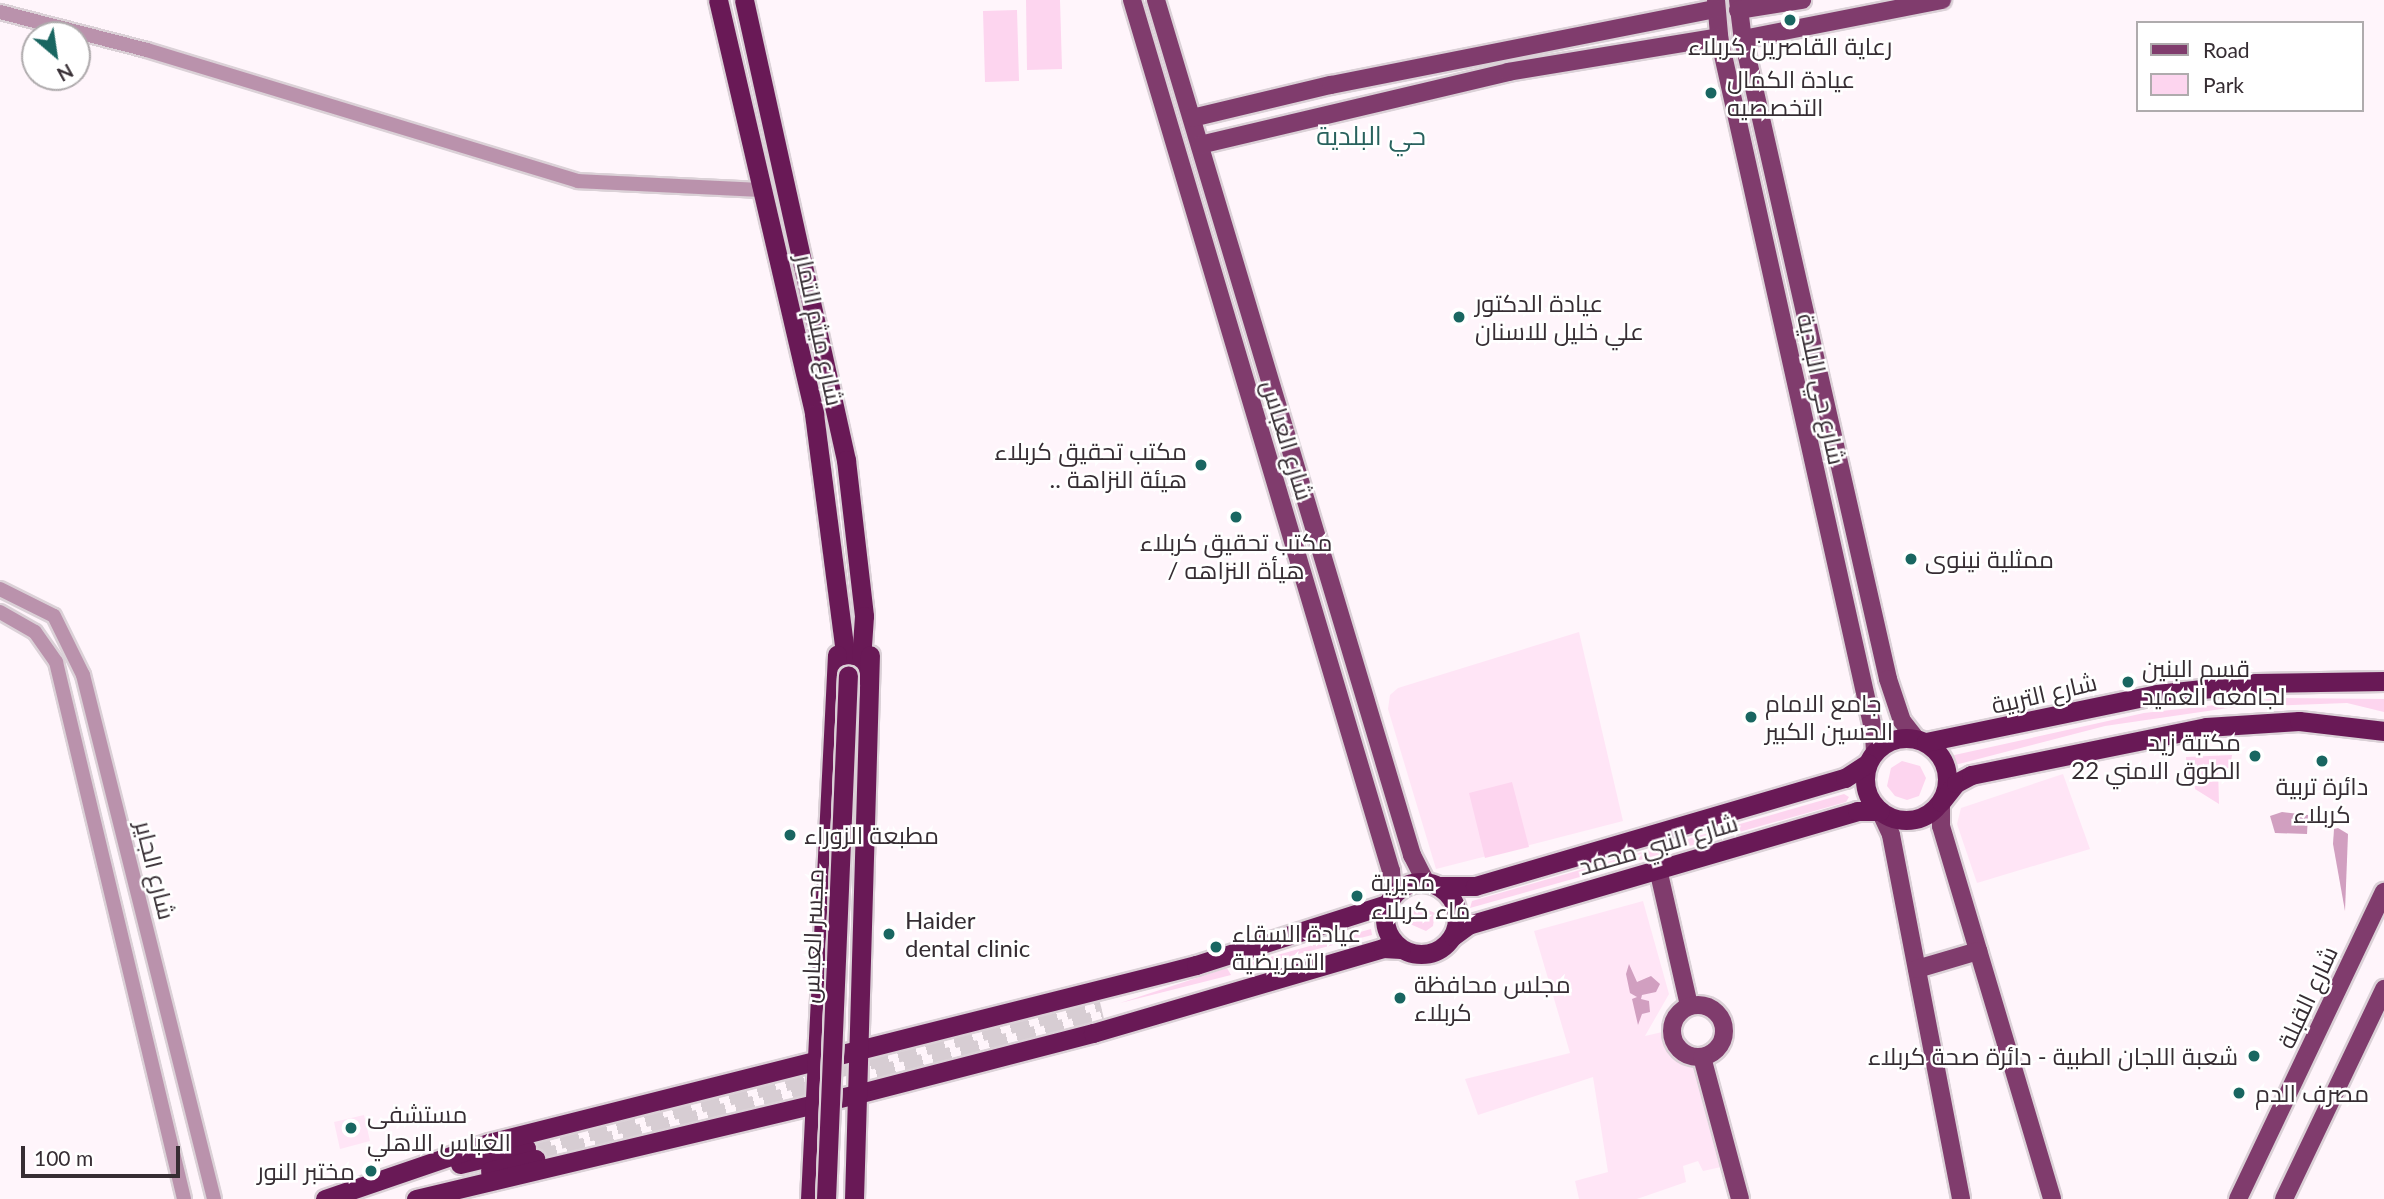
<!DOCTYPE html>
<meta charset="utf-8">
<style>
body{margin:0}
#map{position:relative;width:2384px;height:1199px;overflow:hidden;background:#fff5fb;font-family:Lato,Cairo,sans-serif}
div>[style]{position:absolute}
.built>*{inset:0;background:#ffe5f6}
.green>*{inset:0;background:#fdd5ef}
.forest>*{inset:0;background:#d19fc0}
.highway-tunnel>*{height:19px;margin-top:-9.5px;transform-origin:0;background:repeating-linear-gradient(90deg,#d7cdd3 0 19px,transparent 0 29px)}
.roads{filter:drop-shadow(2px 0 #dbd1d7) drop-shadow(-2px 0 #dbd1d7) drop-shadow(0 2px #dbd1d7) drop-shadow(0 -2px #dbd1d7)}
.minor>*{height:14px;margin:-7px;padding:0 7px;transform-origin:7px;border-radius:7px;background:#ba92ac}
.major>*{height:18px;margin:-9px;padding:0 9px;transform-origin:9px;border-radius:9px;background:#803c6d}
.major>.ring{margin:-9px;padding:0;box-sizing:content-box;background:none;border:18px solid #803c6d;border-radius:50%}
.highway>*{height:19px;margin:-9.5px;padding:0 9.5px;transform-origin:9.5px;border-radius:9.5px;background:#691956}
.highway>.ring{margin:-9.5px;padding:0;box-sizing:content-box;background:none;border:19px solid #691956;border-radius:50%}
.bridges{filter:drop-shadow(2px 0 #dbd1d7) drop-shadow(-2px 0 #dbd1d7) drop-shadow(0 2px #dbd1d7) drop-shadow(0 -2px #dbd1d7)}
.highway-bridge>*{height:19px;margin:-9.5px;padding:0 9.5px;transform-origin:9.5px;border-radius:9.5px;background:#691956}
.dots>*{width:19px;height:19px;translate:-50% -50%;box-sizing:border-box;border:4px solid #fff;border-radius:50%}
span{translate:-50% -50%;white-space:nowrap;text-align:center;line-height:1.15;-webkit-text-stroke:5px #fff;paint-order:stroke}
.poi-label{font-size:24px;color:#362d33}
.left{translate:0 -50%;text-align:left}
.right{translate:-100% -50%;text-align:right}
.street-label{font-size:24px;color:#362d33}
.neighbourhood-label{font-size:26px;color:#29625e}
.legend{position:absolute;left:2136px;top:21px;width:228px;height:91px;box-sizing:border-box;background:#fff;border:2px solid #afabad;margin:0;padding:9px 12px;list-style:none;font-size:21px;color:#362d33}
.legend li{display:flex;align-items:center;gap:14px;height:35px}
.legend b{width:35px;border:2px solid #afabad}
.north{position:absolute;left:21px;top:21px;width:70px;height:70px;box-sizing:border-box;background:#fff;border:2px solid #afabad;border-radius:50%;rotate:151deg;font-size:19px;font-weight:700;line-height:28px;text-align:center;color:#362d33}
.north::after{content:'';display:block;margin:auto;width:24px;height:32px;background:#196661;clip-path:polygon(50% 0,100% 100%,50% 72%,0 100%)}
.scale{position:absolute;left:21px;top:1146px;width:159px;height:32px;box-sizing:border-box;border:4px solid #362d33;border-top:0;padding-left:9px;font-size:21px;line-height:24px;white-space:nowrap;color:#362d33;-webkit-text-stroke:5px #fff;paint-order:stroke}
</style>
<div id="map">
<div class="built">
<div style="clip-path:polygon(1579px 632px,1623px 821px,1436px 869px,1388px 709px,1390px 695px,1398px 688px)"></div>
<div style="clip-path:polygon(2063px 774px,2090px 849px,1977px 883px,1957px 824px,1961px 808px)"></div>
<div style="clip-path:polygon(1643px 901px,1669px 994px,1645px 1036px,1671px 1030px,1675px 1045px,1694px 1057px,1730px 1165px,1703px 1171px,1698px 1161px,1683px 1166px,1686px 1182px,1637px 1199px,1579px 1199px,1575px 1181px,1608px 1172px,1593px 1077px,1478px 1115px,1465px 1079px,1570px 1053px,1534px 931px)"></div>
<div style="clip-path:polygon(364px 1115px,370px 1141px,340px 1149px,334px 1122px)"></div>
</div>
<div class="green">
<div style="clip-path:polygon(1026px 0,1060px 0,1062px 69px,1027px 70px)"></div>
<div style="clip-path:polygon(1017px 10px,1019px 81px,985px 82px,983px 11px)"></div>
<div style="clip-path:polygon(2278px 698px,2384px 699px,2384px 712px,2347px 703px,2235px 707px,2105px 726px,1955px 765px,1950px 756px,2144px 713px)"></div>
<div style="clip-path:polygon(2232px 755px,2230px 768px,2218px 768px,2219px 804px,2195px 789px,2194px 776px,2187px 776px,2186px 757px)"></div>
<div style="clip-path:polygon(1902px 761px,1920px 766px,1926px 778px,1919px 796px,1907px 800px,1895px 796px,1887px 786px,1891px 768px)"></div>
<div style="clip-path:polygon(1512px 782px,1529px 847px,1485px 858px,1469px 793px)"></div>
<div style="clip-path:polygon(1844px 794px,1849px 797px,1846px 802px,1470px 908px,1472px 901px)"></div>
<div style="clip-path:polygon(1419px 906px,1435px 913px,1433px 926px,1426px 931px,1410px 924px,1412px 911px)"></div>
<div style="clip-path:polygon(1371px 929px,1372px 935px,1251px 966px,1252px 962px)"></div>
<div style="clip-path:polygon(1227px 968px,1231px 975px,1120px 1003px)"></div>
</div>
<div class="forest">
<div style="clip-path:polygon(2282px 812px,2308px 815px,2307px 834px,2275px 833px,2270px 816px)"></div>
<div style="clip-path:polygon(2338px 828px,2348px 834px,2345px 911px,2333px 844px,2334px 829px)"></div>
<div style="clip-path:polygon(1629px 964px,1637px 982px,1651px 976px,1660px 984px,1656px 992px,1642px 995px,1641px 999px,1649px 1001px,1650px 1012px,1642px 1014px,1638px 1025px,1632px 999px,1637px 997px,1630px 993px,1626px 974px)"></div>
</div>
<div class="highway-tunnel">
<div style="left:532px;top:1146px;width:586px;rotate:-14.32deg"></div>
<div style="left:539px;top:1158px;width:582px;rotate:-13.92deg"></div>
</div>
<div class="roads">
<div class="minor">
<div style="left:0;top:12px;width:152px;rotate:14.5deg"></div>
<div style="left:147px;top:50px;width:450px;rotate:16.9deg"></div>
<div style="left:578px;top:181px;width:186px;rotate:2.8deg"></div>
<div style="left:0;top:589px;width:60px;rotate:26.6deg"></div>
<div style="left:54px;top:616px;width:66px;rotate:63.8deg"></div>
<div style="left:83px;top:675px;width:540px;rotate:75.96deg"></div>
<div style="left:0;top:612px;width:40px;rotate:29.7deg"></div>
<div style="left:35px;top:632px;width:37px;rotate:55deg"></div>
<div style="left:56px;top:662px;width:552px;rotate:76.59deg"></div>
</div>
<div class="major">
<div style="left:1132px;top:0;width:909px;rotate:73.44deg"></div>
<div style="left:1391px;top:871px;width:24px;rotate:85deg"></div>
<div style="left:1156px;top:0;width:893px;rotate:73.33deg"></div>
<div style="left:1412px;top:855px;width:30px;rotate:63deg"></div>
<div style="left:1716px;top:0;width:37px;rotate:85deg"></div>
<div style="left:1719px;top:37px;width:713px;rotate:77.45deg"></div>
<div style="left:1874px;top:733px;width:19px;rotate:87deg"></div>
<div style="left:1738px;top:0;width:39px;rotate:83deg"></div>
<div style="left:1743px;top:39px;width:656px;rotate:77.23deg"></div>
<div style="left:1888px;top:679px;width:44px;rotate:71.6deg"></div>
<div style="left:1902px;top:721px;width:23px;rotate:52deg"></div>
<div style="left:1738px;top:10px;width:65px;rotate:-8.9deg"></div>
<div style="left:1743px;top:39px;width:203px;rotate:-11.1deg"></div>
<div style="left:1192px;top:118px;width:143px;rotate:-13.4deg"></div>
<div style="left:1331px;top:85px;width:392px;rotate:-11.2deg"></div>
<div style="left:1200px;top:145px;width:317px;rotate:-13.3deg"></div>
<div style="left:1508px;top:72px;width:214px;rotate:-9.4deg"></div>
<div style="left:1941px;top:802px;width:24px;rotate:90deg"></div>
<div style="left:1941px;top:826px;width:389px;rotate:73.4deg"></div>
<div style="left:1880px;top:811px;width:26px;rotate:65deg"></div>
<div style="left:1891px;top:835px;width:371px;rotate:79.1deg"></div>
<div style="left:1658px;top:869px;width:140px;rotate:77.2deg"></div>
<div style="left:1917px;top:969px;width:64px;rotate:-16.4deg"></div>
<div class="ring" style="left:1672px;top:1005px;width:34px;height:34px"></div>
<div style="left:1702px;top:1057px;width:147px;rotate:75deg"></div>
<div style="left:2238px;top:1199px;width:340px;rotate:-64.6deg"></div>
<div style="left:2284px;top:1199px;width:233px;rotate:-64.5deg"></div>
</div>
<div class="highway">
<div style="left:718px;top:0;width:425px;rotate:76.9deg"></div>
<div style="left:814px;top:414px;width:263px;rotate:82.6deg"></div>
<div style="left:744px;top:0;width:471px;rotate:77.5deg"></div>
<div style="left:846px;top:460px;width:157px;rotate:83.4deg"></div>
<div style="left:864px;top:616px;width:59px;rotate:93.9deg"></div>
<div class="ring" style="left:1865px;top:738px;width:63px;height:63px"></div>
<div style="left:1926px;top:742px;width:236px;rotate:-11.7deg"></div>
<div style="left:2157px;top:694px;width:100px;rotate:-6.3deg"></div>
<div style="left:2256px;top:683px;width:128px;rotate:-0.9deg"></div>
<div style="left:1941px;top:802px;width:24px;rotate:-52deg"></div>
<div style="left:1956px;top:783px;width:17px;rotate:-28deg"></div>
<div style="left:1971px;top:775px;width:240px;rotate:-11.5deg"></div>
<div style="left:2206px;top:727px;width:93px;rotate:-3.7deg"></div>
<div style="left:2299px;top:721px;width:86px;rotate:6.7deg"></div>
<div class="ring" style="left:1385px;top:882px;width:53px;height:53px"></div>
<div style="left:1439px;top:886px;width:36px"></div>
<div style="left:1475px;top:886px;width:385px;rotate:-16.3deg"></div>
<div style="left:1845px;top:778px;width:27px;rotate:-33deg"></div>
<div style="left:1453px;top:936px;width:19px;rotate:-36deg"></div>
<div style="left:1468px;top:925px;width:405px;rotate:-16.3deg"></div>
<div style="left:1857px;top:811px;width:23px"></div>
<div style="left:460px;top:1164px;width:68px;rotate:-13.6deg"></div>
<div style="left:490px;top:1171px;width:47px;rotate:-14.9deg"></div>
<div style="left:325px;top:1199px;width:173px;rotate:-18.9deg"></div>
<div style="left:489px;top:1143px;width:729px;rotate:-14.13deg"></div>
<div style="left:1196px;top:965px;width:201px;rotate:-17.7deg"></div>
<div style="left:416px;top:1199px;width:453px;rotate:-13.4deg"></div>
<div style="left:857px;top:1094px;width:244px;rotate:-14.5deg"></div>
<div style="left:1093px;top:1033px;width:302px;rotate:-16.3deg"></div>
<div style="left:1383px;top:948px;width:18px;rotate:3deg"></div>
<div style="left:810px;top:1199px;width:545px;rotate:-87.16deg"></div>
<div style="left:854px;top:1199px;width:544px;rotate:-88.32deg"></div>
</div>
</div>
<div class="bridges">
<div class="highway-bridge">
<div style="left:826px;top:1199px;width:524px;rotate:-87.6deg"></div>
</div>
</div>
<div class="dots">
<div style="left:1790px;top:20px;background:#196661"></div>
<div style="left:1711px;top:93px;background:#196661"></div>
<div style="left:1459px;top:317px;background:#196661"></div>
<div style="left:1201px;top:465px;background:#196661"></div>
<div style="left:1236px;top:517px;background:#196661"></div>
<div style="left:1911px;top:559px;background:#196661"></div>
<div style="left:2128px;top:682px;background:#196661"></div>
<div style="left:1751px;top:717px;background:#196661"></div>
<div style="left:2255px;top:756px;background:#196661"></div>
<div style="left:2322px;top:761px;background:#196661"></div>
<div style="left:790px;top:835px;background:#196661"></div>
<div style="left:1357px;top:896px;background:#196661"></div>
<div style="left:889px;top:934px;background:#196661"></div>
<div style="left:1216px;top:947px;background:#196661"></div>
<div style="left:1400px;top:998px;background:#196661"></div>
<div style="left:2254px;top:1056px;background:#196661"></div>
<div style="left:2239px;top:1093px;background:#196661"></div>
<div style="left:351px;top:1128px;background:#196661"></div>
<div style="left:371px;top:1171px;background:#196661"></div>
</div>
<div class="poi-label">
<span style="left:1790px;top:46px">رعاية القاصرين كربلاء</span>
<span class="left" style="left:1727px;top:93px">عيادة الكمال<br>التخصصيه</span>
<span class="left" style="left:1475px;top:317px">عيادة الدكتور<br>علي خليل للاسنان</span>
<span class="right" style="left:1187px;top:465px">مكتب تحقيق كربلاء<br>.. هيئة النزاهة</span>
<span style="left:1236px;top:556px">مكتب تحقيق كربلاء<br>/ هيأة النزاهه</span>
<span class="left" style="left:1925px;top:559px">ممثلية نينوى</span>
<span class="left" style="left:2142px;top:682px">قسم البنين<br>لجامعه العميد</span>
<span class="left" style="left:1765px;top:717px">جامع الامام<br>الحسين الكبير</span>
<span class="right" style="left:2241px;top:756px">مكتبة زيد<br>الطوق الامني 22</span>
<span style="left:2322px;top:800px">دائرة تربية<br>كربلاء</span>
<span class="left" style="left:804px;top:835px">مطبعة الزوراء</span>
<span class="left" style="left:1371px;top:896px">مديرية<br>ماء كربلاء</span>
<span class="left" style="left:905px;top:934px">Haider<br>dental clinic</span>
<span class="left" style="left:1232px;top:947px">عيادة السقاء<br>التمريضية</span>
<span class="left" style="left:1414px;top:998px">مجلس محافظة<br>كربلاء</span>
<span class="right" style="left:2238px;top:1056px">شعبة اللجان الطبية - دائرة صحة كربلاء</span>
<span class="left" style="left:2255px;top:1093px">مصرف الدم</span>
<span class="left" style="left:367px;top:1128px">مستشفى<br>العباس الاهلي</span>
<span class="right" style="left:355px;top:1171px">مختبر النور</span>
</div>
<div class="street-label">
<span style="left:820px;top:330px;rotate:78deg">شارع ميثم التمار</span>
<span style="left:1822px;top:389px;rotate:78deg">شارع حي البلدية</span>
<span style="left:1288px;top:440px;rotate:73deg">شارع العباس</span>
<span style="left:2044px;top:693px;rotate:-13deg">شارع التربية</span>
<span style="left:1658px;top:844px;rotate:-16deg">شارع النبي محمد</span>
<span style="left:156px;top:870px;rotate:76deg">شارع الجاير</span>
<span style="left:812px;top:936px;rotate:-88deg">مجسر العباس</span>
<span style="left:2307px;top:997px;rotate:-65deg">شارع القبلة</span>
</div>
<div class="neighbourhood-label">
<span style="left:1371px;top:136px">حي البلدية</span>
</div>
<ul class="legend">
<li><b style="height:9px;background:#803c6d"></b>Road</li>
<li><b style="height:19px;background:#fdd5ef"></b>Park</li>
</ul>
<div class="north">N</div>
<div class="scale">100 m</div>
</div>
